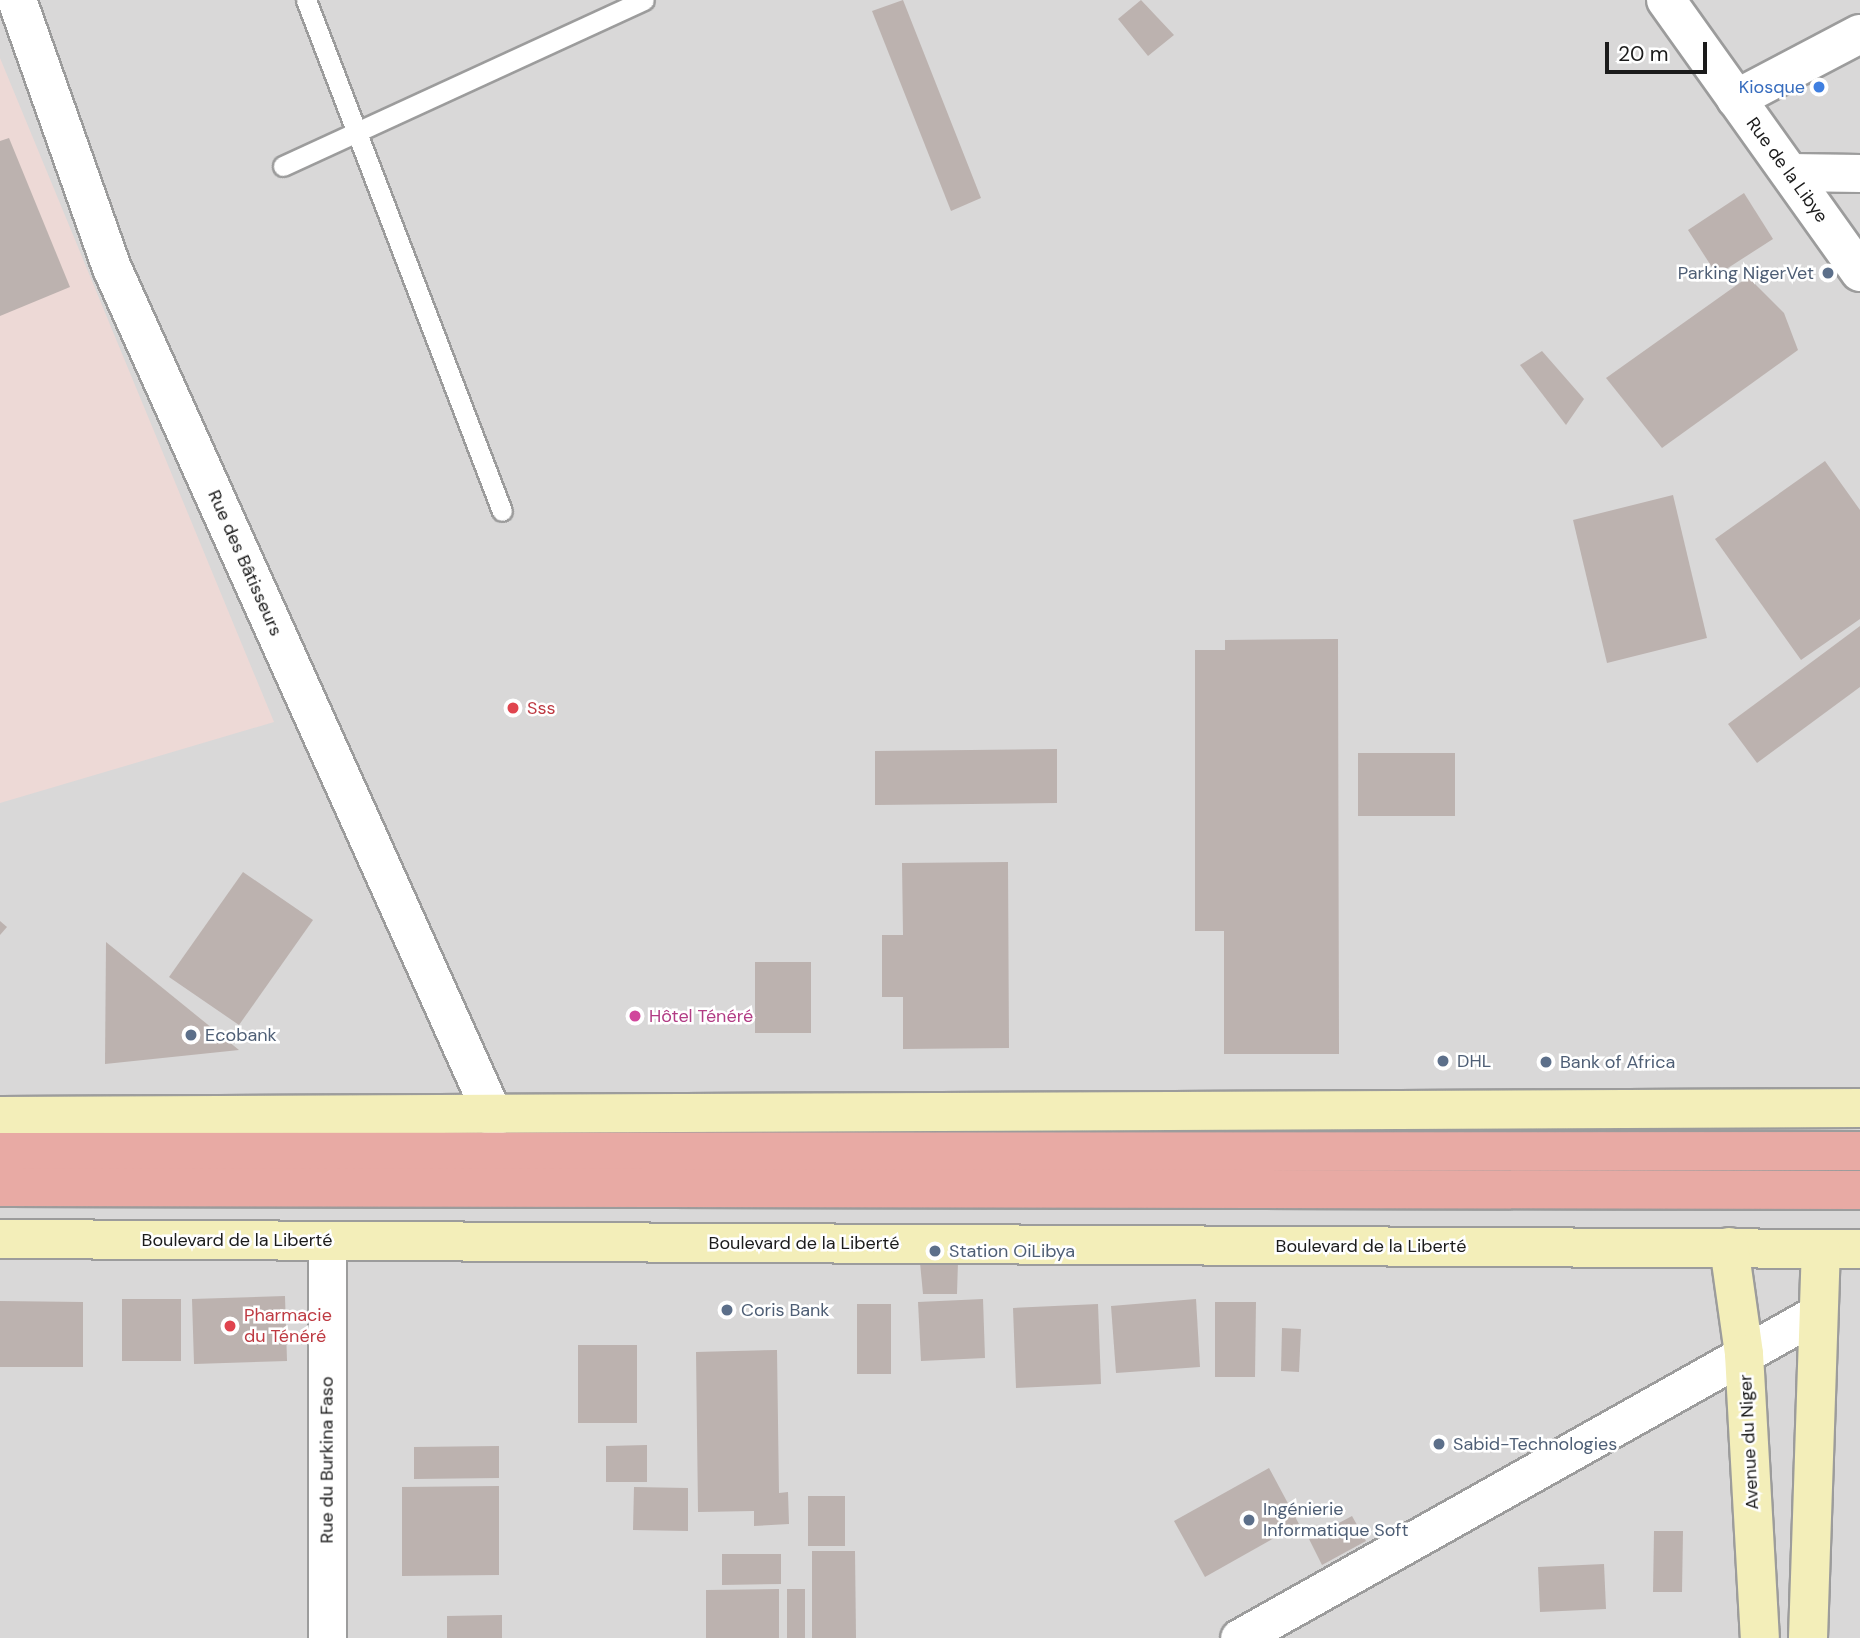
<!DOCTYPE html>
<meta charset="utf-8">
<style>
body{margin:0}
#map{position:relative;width:1860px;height:1638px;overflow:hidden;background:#ece7e2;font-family:"DM Sans",sans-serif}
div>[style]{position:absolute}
.residential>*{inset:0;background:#d9d8d8}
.military>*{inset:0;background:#edd9d6}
.building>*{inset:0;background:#bcb2af}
.roads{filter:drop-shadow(2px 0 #9c9c9c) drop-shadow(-2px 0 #9c9c9c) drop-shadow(0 2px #9c9c9c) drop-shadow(0 -2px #9c9c9c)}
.service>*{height:19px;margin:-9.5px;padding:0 9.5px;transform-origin:9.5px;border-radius:9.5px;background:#fff}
.minor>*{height:37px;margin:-18.5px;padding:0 18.5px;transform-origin:18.5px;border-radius:18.5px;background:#fff}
.tertiary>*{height:38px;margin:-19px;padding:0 19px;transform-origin:19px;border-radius:19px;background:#fff}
.secondary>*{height:38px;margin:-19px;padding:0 19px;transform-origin:19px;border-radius:19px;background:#f3eeb9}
.trunk>*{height:38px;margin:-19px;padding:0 19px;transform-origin:19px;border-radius:19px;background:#e8aaa4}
.dots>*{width:19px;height:19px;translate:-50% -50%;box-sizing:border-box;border:4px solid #fff;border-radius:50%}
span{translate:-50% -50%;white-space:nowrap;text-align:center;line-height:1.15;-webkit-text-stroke:5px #fff;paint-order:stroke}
.shop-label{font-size:18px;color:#366cbe}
.right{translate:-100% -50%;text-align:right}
.street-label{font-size:18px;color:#1b1b1b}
.service-label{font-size:18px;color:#4e5e75}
.left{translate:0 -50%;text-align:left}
.health-label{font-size:18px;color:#be3a42}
.hotel-label{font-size:18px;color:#b23c85}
.scale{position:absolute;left:1605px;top:42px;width:102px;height:32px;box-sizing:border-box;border:4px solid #1b1b1b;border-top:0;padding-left:9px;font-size:21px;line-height:24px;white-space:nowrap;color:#1b1b1b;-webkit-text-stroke:5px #fff;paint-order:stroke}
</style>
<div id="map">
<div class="residential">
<div style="clip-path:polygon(0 0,1860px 0,1860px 1638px,0 1638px)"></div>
</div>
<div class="military">
<div style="clip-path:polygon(0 58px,274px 722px,0 803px)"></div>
</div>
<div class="building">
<div style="clip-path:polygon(903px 0,981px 198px,951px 211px,872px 11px)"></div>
<div style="clip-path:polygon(1141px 0,1174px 35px,1148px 56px,1118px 19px)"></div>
<div style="clip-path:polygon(9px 138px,70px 287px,0 316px,0 141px)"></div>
<div style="clip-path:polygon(1744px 193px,1773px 239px,1717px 275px,1688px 230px)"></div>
<div style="clip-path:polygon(1748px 277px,1784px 313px,1798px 350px,1662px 448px,1606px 378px)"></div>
<div style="clip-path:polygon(1542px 351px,1584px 399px,1566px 425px,1520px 365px)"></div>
<div style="clip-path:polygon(1825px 461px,1860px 510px,1860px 619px,1801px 660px,1715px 539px)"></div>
<div style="clip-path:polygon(1673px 495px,1707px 638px,1607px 663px,1573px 520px)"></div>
<div style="clip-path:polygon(1860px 626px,1860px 687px,1757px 763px,1728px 724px)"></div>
<div style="clip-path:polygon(1338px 639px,1339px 1054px,1224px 1054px,1224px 931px,1195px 931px,1195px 650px,1225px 650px,1225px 640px)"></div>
<div style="clip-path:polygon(1057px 749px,1057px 803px,875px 805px,875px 751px)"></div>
<div style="clip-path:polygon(1358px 753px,1455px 753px,1455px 816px,1358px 816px)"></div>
<div style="clip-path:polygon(1008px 862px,1009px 1048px,903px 1049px,903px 997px,882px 997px,882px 935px,903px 935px,902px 863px)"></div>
<div style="clip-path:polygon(243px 872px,313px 920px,239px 1025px,169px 977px)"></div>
<div style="clip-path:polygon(0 921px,7px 927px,0 935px)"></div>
<div style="clip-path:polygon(106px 942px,239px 1050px,105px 1064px)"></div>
<div style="clip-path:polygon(755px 962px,811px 962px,811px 1033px,755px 1033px)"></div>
<div style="clip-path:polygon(919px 1252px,958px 1261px,957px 1294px,923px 1294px)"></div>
<div style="clip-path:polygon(285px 1296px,287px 1361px,194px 1364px,192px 1299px)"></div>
<div style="clip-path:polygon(122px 1299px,181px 1299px,181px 1361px,122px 1361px)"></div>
<div style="clip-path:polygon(983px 1299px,985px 1358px,921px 1361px,918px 1302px)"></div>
<div style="clip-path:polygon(1196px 1299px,1200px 1367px,1116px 1373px,1111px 1306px)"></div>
<div style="clip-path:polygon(0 1301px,83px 1302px,83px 1367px,0 1367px)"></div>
<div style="clip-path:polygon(1215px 1302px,1256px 1302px,1255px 1377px,1215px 1377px)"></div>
<div style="clip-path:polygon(857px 1304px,891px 1304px,891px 1374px,857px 1374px)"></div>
<div style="clip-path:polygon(1098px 1304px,1101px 1384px,1016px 1388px,1013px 1308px)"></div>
<div style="clip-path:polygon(1282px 1328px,1301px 1329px,1299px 1372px,1281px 1371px)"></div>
<div style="clip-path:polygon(578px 1345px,637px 1345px,637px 1423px,578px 1423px)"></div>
<div style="clip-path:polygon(777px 1350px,779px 1493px,788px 1492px,789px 1524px,754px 1526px,754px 1511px,698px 1512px,696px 1352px)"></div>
<div style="clip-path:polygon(647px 1445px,647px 1482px,606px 1482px,606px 1446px)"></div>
<div style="clip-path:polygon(499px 1446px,499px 1478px,414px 1479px,414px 1447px)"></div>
<div style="clip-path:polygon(1269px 1468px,1299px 1524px,1205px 1577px,1174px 1521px)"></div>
<div style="clip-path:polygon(499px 1486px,499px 1575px,402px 1576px,402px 1487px)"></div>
<div style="clip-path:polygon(634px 1487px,688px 1488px,688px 1531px,633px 1530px)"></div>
<div style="clip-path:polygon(808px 1496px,845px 1496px,845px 1546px,808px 1546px)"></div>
<div style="clip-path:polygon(1352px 1516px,1366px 1541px,1322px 1565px,1309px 1539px)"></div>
<div style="clip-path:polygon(1654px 1531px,1683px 1531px,1682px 1592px,1653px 1592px)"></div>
<div style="clip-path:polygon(812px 1551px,855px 1551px,856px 1638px,812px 1638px)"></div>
<div style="clip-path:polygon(722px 1554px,781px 1554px,781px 1584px,722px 1585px)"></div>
<div style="clip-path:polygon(1604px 1564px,1606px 1609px,1540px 1612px,1538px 1567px)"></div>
<div style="clip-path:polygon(779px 1589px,779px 1638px,706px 1638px,706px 1590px)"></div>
<div style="clip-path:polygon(787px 1589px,805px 1589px,805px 1638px,787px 1638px)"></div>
<div style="clip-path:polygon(502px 1615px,502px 1638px,447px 1638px,447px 1616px)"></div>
</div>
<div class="roads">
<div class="service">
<div style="left:306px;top:0;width:547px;rotate:69.02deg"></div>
<div style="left:283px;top:166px;width:397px;rotate:-24.7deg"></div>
</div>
<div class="minor">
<div style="left:1789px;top:172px;width:71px;rotate:0.8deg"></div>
<div style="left:327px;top:1241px;width:397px;rotate:90deg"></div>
<div style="left:1239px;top:1638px;width:660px;rotate:-29.32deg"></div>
</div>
<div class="tertiary">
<div style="left:17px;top:0;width:284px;rotate:70.5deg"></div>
<div style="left:112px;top:268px;width:931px;rotate:65.78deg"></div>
<div style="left:1666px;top:0;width:334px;rotate:54.5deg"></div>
<div style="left:1736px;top:99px;width:140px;rotate:-27.7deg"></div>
</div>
<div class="secondary">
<div style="left:0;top:1116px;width:1860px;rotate:-0.25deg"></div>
<div style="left:0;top:1239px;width:1860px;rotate:0.31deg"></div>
<div style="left:1729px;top:1247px;width:108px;rotate:82deg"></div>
<div style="left:1744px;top:1354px;width:284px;rotate:86.8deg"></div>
<div style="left:1808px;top:1638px;width:388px;rotate:-88.1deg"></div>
</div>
<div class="trunk">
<div style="left:0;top:1152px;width:1860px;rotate:-0.03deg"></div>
<div style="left:0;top:1187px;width:1860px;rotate:0.09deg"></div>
</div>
</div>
<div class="dots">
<div style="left:1819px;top:87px;background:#3f7fe0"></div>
<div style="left:1828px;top:273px;background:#5c6f8a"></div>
<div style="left:513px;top:708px;background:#e0444e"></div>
<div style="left:635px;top:1016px;background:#d1479c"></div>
<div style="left:191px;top:1035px;background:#5c6f8a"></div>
<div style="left:1443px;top:1061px;background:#5c6f8a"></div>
<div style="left:1546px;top:1062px;background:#5c6f8a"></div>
<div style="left:935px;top:1251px;background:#5c6f8a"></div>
<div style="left:727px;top:1310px;background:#5c6f8a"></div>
<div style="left:230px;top:1326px;background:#e0444e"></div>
<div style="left:1439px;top:1444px;background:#5c6f8a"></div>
<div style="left:1249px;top:1520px;background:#5c6f8a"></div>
</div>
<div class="shop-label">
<span class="right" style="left:1805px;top:87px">Kiosque</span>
</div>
<div class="street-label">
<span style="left:1787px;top:170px;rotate:54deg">Rue de la Libye</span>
<span style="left:245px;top:563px;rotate:66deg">Rue des Bâtisseurs</span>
<span style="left:237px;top:1240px">Boulevard de la Liberté</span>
<span style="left:804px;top:1243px">Boulevard de la Liberté</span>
<span style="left:1371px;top:1246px">Boulevard de la Liberté</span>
<span style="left:1749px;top:1442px;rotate:-93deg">Avenue du Niger</span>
<span style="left:327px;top:1460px;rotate:-90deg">Rue du Burkina Faso</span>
</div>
<div class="service-label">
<span class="right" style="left:1814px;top:273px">Parking NigerVet</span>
<span class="left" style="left:205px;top:1035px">Ecobank</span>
<span class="left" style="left:1457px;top:1061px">DHL</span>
<span class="left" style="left:1560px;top:1062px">Bank of Africa</span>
<span class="left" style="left:949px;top:1251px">Station OiLibya</span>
<span class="left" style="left:741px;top:1310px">Coris Bank</span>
<span class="left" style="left:1453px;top:1444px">Sabid-Technologies</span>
<span class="left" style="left:1263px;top:1520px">Ingénierie<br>Informatique Soft</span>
</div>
<div class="health-label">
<span class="left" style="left:527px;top:708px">Sss</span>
<span class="left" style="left:244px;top:1326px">Pharmacie<br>du Ténéré</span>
</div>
<div class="hotel-label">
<span class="left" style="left:649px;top:1016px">Hôtel Ténéré</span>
</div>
<div class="scale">20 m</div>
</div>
